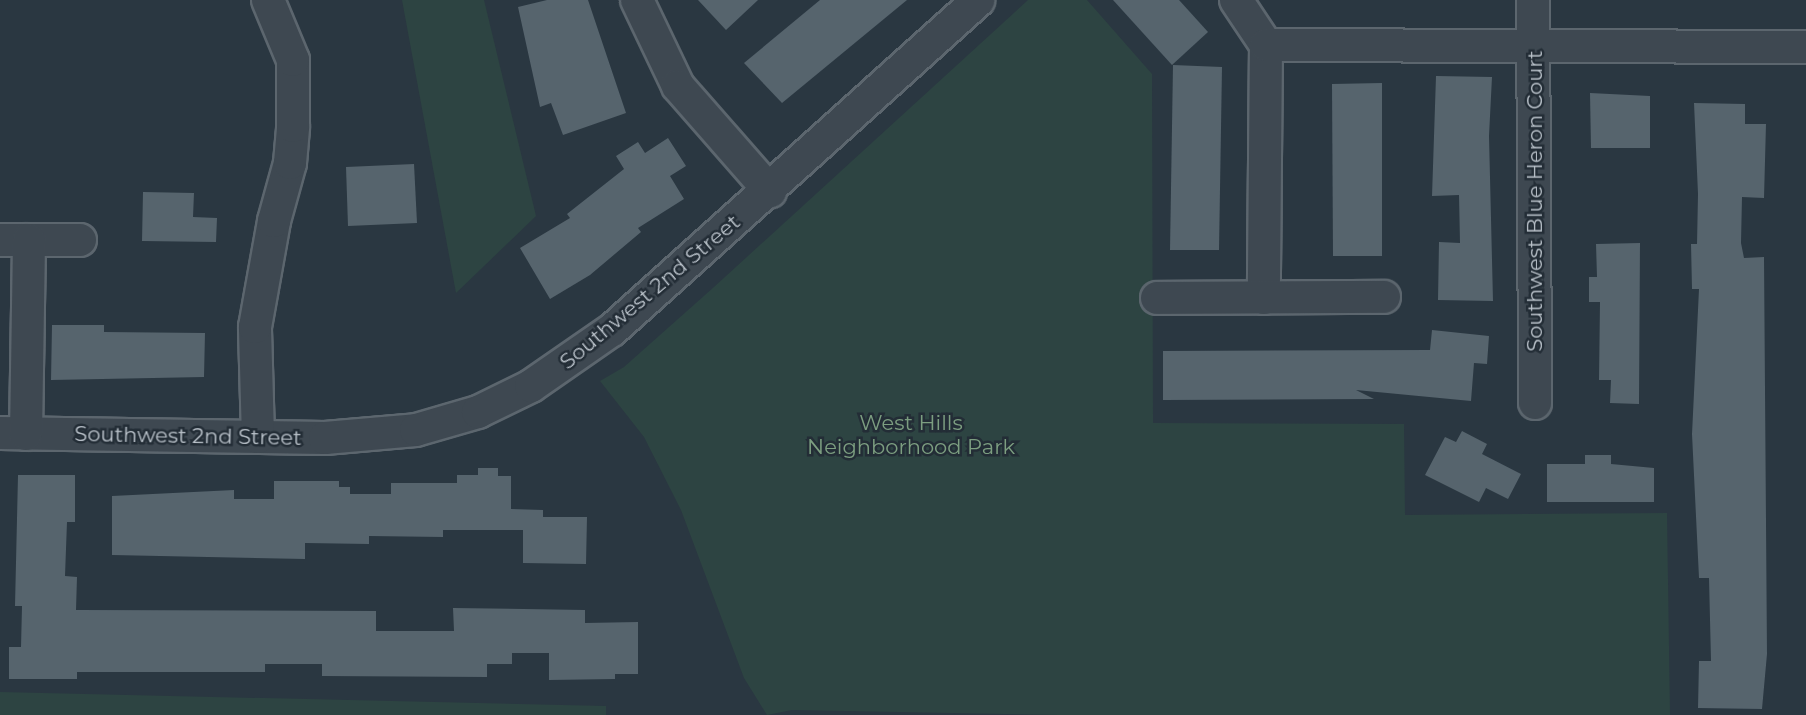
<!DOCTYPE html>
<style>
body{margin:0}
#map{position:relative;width:1806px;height:715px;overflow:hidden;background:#2a3741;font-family:Montserrat,sans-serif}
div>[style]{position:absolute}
.green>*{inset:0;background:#2d4442}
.building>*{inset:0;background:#56646d}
.roads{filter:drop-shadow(2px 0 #5c666e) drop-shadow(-2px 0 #5c666e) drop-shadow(0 2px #5c666e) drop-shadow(0 -2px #5c666e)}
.minor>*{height:32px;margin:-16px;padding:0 16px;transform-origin:16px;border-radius:16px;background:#3e4851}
span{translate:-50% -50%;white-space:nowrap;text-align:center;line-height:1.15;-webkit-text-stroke:5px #232d36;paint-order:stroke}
.street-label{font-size:21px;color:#bbc3cb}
.park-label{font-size:21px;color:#7c9e80}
</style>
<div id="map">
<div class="green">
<div style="clip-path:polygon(402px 0,484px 0,536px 216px,456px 293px)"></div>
<div style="clip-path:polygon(1028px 0,1087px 0,1152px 74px,1153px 423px,1404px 424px,1405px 515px,1667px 513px,1670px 715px,1059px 715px,792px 710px,767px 715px,744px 678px,681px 510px,644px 437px,600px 381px,624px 367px,714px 287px)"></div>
<div style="clip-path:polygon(0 692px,606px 706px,606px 715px,0 715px)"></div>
</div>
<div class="building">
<div style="clip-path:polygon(547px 0,588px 0,626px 113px,563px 135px,551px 103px,540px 107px,518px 7px)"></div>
<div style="clip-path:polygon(698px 0,758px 0,726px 30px)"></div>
<div style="clip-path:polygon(820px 0,907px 0,782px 103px,744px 63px)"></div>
<div style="clip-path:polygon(1113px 0,1179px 0,1208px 32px,1172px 65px)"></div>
<div style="clip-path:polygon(1173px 65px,1222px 67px,1219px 250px,1170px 250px)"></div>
<div style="clip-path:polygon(1436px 76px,1492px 77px,1489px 136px,1493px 301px,1438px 300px,1439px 242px,1460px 243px,1459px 195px,1432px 196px)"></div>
<div style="clip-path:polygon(1382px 83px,1382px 256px,1333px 256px,1332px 84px)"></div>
<div style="clip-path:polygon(1590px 93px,1650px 96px,1650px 148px,1591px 148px)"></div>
<div style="clip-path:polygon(1694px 103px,1745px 104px,1745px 124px,1766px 124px,1764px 198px,1742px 197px,1741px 243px,1744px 258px,1764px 257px,1767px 654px,1762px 709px,1698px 708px,1699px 661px,1711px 661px,1709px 578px,1699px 578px,1692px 434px,1699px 289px,1692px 289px,1691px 244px,1697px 244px,1698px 194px)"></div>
<div style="clip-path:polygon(668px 138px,686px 166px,670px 176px,684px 199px,638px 228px,641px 232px,590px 275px,550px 299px,520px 248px,570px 218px,567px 214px,624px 169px,616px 156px,638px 142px,645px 153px)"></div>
<div style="clip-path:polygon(414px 164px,417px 223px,348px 226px,346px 167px)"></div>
<div style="clip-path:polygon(143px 192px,194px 193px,193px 217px,217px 218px,216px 242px,142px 241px)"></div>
<div style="clip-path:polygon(1640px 243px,1639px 404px,1610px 403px,1611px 380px,1599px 380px,1600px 302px,1589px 302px,1589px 277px,1597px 277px,1596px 244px)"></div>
<div style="clip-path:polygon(52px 325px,104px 325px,104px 332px,205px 333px,204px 377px,51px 380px)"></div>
<div style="clip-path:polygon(1432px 330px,1489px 336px,1487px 364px,1474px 363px,1471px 401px,1356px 390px,1374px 399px,1163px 400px,1163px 351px,1430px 350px)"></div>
<div style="clip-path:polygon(1462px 431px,1487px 444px,1482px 454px,1521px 474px,1508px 499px,1486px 488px,1479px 502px,1425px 475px,1445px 437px,1456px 442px)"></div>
<div style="clip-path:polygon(1585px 455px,1611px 455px,1611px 464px,1654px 468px,1654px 502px,1547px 502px,1547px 464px,1585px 464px)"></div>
<div style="clip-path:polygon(478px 468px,498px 468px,498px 476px,511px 476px,511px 509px,543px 510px,543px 517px,587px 517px,586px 564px,523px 563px,523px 530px,443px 530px,443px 537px,369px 536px,369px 544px,305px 543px,305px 559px,112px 555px,112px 496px,234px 490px,234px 499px,274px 499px,274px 481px,339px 481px,339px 487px,350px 487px,350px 494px,391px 494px,391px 483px,457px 483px,457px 475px,478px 475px)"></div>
<div style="clip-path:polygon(18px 475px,75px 475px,75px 522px,67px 522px,65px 576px,77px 577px,76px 610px,376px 611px,376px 631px,454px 631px,453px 608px,585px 610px,585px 623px,638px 622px,638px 674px,615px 674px,615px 679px,549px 680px,549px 653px,512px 653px,512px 664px,487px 664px,487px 677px,322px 676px,322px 664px,265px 664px,265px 672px,77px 672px,77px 679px,9px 679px,9px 647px,21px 647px,22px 606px,15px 606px)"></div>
</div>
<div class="roads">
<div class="minor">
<div style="left:637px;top:0;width:95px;rotate:64.5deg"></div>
<div style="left:678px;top:86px;width:140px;rotate:48.8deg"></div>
<div style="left:1236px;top:0;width:54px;rotate:56.3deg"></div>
<div style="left:1266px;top:45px;width:253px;rotate:90.5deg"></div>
<div style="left:1533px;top:0;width:403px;rotate:89.7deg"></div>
<div style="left:1266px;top:45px;width:540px;rotate:0.21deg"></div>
<div style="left:0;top:240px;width:80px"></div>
<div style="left:1157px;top:298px;width:227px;rotate:-0.3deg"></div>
<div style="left:0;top:433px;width:325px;rotate:0.9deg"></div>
<div style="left:325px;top:438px;width:91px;rotate:-5deg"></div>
<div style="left:416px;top:430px;width:65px;rotate:-16.2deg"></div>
<div style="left:478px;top:412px;width:59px;rotate:-26.1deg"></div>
<div style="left:531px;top:386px;width:98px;rotate:-34.7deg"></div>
<div style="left:612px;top:330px;width:493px;rotate:-42deg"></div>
<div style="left:26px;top:434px;width:194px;rotate:-89.1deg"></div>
<div style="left:258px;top:437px;width:110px;rotate:-91.6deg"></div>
<div style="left:255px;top:327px;width:108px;rotate:-79.8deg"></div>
<div style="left:274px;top:221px;width:60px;rotate:-74.6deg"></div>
<div style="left:290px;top:163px;width:37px;rotate:-85deg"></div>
<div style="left:293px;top:126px;width:66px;rotate:-90deg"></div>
<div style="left:293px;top:60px;width:65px;rotate:-112.6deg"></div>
</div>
</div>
<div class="street-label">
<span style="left:1535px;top:201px;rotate:-90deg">Southwest Blue Heron Court</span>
<span style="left:650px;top:292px;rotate:-40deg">Southwest 2nd Street</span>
<span style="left:188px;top:436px;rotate:1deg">Southwest 2nd Street</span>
</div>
<div class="park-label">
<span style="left:911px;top:435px">West Hills<br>Neighborhood Park</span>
</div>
</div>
